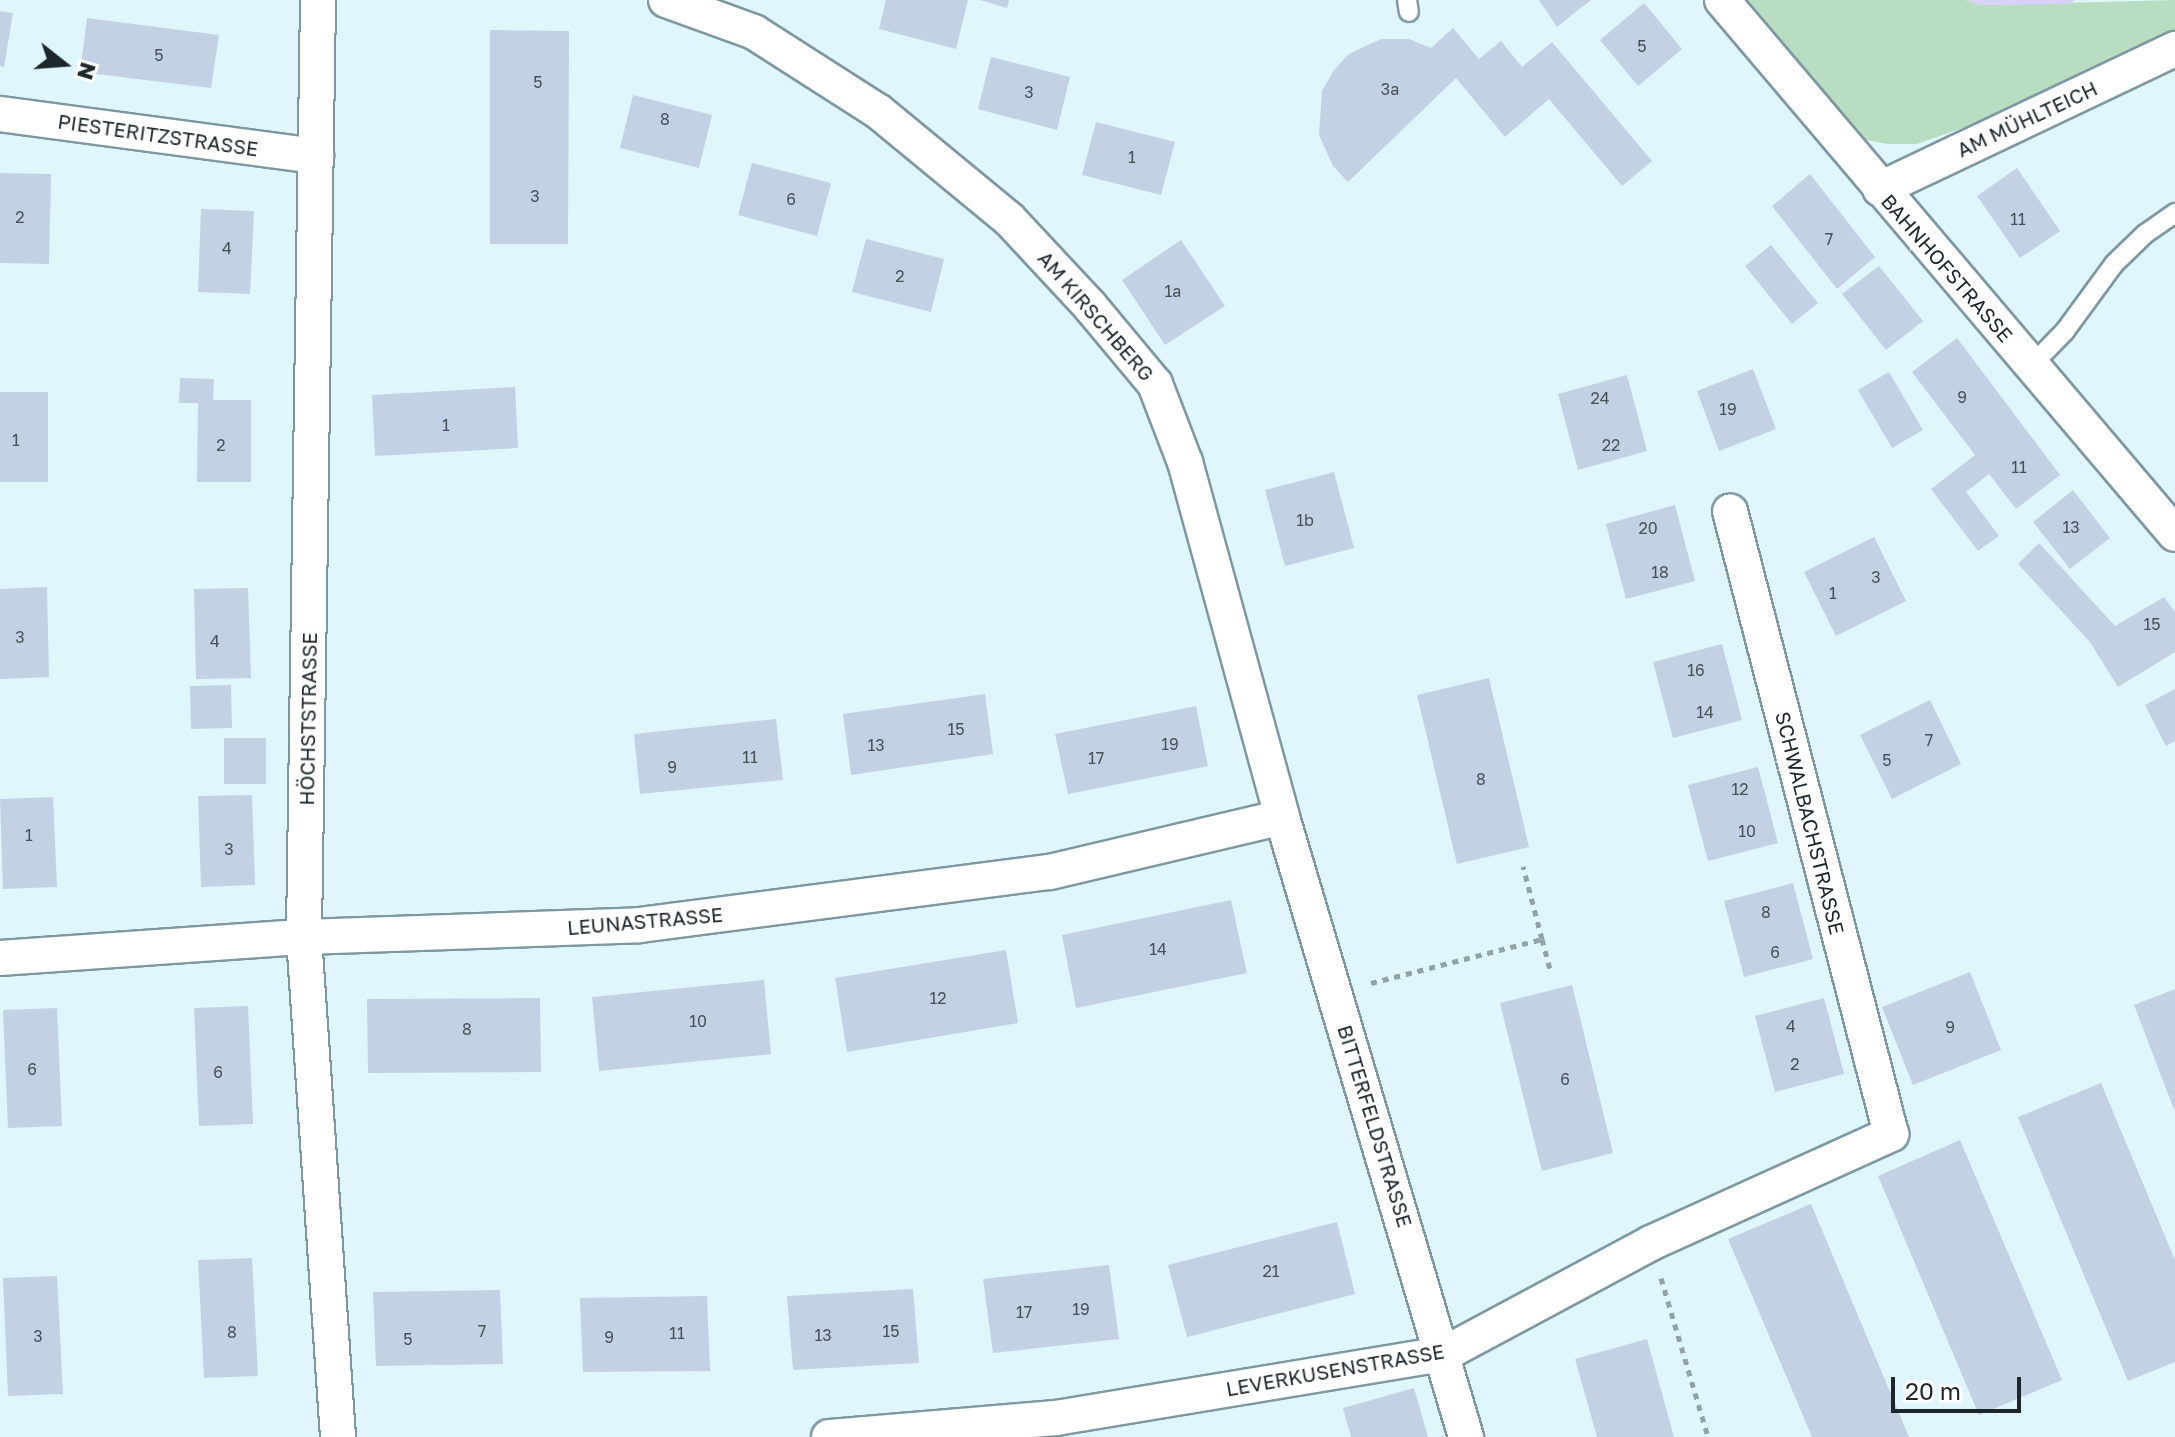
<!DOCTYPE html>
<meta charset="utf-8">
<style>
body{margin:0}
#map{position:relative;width:2175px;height:1437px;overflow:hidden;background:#dff6fd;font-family:"Golos Text",sans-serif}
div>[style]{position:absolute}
.green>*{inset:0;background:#b9ddc1}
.water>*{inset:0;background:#d7d3f8}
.building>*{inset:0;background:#c3d1e5}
.path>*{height:5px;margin-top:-2.5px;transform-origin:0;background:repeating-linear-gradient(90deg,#91a3a9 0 6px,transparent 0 12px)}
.roads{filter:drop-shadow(2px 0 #7e98a1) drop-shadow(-2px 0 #7e98a1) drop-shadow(0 2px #7e98a1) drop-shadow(0 -2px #7e98a1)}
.service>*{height:18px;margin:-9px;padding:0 9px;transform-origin:9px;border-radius:9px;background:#fff}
.minor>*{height:34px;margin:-17px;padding:0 17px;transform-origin:17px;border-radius:17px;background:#fff}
span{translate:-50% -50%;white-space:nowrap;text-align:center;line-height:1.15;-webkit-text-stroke:8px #fefefe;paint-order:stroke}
.number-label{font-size:16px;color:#46525a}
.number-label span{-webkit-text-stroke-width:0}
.street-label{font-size:20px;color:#1d272b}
.north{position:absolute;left:24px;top:24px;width:80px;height:80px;-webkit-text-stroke:6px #fefefe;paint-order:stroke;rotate:107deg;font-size:22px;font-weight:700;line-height:32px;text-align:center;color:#1d272b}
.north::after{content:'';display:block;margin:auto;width:28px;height:36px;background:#1d272b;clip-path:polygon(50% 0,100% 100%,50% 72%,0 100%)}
.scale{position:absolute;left:1891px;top:1377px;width:130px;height:36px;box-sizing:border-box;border:4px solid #1d272b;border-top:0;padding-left:10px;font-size:24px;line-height:28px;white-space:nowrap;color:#1d272b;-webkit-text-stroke:6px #fefefe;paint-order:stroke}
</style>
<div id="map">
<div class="green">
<div style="clip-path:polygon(1748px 0,1965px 0,1980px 5px,2175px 0,2175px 33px,1965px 127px,1917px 144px,1888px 144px,1866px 140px)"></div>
</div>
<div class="water">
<div style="clip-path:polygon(1965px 0,2075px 0,2070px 4px,1980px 5px)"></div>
</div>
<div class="building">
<div style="clip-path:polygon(886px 0,968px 0,956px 49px,879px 29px)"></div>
<div style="clip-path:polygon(980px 0,1009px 0,1007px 8px)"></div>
<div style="clip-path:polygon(1539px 0,1591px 0,1557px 27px)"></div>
<div style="clip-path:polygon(1644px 3px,1682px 49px,1638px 86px,1600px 40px)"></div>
<div style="clip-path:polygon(0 11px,13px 13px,4px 67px,0 66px)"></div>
<div style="clip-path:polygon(87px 18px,219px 35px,211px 88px,80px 72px)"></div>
<div style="clip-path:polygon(1453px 28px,1479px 59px,1501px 41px,1522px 67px,1552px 42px,1652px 161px,1622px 186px,1549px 99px,1505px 137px,1456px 78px,1348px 182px,1333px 166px,1319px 135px,1322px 91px,1334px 70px,1349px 54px,1381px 39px,1409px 39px,1431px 48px)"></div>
<div style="clip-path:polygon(490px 30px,569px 31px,568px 244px,490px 244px)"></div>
<div style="clip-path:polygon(991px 57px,1070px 77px,1057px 130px,978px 109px)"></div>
<div style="clip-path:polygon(633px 95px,712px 115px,699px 168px,620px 148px)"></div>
<div style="clip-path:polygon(1096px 122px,1175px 142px,1161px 195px,1082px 175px)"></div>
<div style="clip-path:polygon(752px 163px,831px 183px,817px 236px,738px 215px)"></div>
<div style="clip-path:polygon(2017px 168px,2060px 231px,2020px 258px,1977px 196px)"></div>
<div style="clip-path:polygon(0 173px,51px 174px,49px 264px,0 263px)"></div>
<div style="clip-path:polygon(1810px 174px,1875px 257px,1837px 289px,1772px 206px)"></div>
<div style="clip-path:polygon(201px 209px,254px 211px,250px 294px,198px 292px)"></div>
<div style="clip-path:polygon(866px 239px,944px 259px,931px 312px,852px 292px)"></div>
<div style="clip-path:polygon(1181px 240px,1225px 306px,1165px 345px,1122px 280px)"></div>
<div style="clip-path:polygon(1771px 245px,1818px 303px,1792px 324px,1745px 266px)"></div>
<div style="clip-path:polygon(1879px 266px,1923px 321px,1886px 350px,1842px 294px)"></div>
<div style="clip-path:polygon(1957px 338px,2060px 475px,2016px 509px,1989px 474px,1966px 492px,1999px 536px,1978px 551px,1931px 489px,1975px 455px,1912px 372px)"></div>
<div style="clip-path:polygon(1753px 369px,1776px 429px,1719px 451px,1697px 391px)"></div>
<div style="clip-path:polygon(1889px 372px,1923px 430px,1892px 448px,1858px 390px)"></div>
<div style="clip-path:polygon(1627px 375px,1647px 451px,1578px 470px,1558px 394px)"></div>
<div style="clip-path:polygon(180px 378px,214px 379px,213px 400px,251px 400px,251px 482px,197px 482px,198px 403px,179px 403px)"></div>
<div style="clip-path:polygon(515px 387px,518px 448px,375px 456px,372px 395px)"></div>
<div style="clip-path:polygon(0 392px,48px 392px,48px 482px,0 482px)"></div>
<div style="clip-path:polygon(1334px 472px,1354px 548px,1285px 566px,1265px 490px)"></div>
<div style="clip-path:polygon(2073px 490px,2110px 538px,2070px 569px,2033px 522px)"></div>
<div style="clip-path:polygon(1675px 505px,1695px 581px,1626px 599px,1606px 524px)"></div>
<div style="clip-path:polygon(1874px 537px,1906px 601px,1836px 636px,1804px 572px)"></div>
<div style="clip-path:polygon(2039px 543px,2115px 626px,2164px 597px,2175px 612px,2175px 652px,2118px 687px,2090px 642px,2018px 564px)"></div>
<div style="clip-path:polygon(47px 587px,49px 677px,0 679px,0 589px)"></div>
<div style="clip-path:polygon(248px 588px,251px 678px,196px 679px,194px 589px)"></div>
<div style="clip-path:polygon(1722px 644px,1742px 720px,1673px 738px,1653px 662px)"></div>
<div style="clip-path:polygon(1489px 678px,1529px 847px,1457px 864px,1417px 695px)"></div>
<div style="clip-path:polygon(231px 685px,232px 728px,191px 729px,190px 686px)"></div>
<div style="clip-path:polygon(2175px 689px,2175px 741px,2166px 746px,2145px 705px)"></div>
<div style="clip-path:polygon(985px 694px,993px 754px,851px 775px,843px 714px)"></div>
<div style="clip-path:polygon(1930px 700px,1961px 764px,1892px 799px,1860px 735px)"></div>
<div style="clip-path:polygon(1196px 706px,1208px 766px,1068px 794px,1055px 734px)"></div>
<div style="clip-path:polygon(776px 719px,783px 780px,640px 794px,634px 734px)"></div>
<div style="clip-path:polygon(224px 738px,266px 738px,266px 784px,224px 784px)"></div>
<div style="clip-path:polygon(1758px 767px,1778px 843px,1708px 861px,1688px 785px)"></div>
<div style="clip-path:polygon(252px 795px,255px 885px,201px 887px,198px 796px)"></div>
<div style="clip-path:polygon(53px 797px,57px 887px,3px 889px,0 799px)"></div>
<div style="clip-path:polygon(1793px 883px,1813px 959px,1744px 977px,1724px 901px)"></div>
<div style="clip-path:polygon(1231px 900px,1247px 973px,1076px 1008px,1062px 935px)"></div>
<div style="clip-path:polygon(1006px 950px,1018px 1023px,847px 1052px,835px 978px)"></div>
<div style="clip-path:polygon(1970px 972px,2001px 1050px,1913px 1085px,1882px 1007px)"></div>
<div style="clip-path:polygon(764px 980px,771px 1054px,599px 1071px,592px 997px)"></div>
<div style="clip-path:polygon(1572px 985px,1613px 1153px,1542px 1171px,1500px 1003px)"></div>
<div style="clip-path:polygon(2175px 989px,2175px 1112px,2134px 1005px)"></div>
<div style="clip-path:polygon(540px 998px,541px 1072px,368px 1073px,367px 999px)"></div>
<div style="clip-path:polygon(1824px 998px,1844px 1074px,1775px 1092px,1755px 1016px)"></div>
<div style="clip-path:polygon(248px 1006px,253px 1124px,199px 1126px,194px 1008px)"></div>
<div style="clip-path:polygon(57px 1008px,62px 1126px,8px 1128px,3px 1010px)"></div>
<div style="clip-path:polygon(2101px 1083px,2175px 1260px,2175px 1362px,2128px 1381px,2018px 1117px)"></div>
<div style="clip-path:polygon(1960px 1140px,2062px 1380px,1979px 1415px,1878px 1176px)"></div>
<div style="clip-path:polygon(1811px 1204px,1909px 1437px,1812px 1437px,1728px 1239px)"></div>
<div style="clip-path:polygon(1337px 1222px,1355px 1294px,1187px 1337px,1168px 1265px)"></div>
<div style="clip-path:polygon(252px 1258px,258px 1376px,204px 1378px,198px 1260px)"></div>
<div style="clip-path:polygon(1109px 1265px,1119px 1339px,993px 1353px,983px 1279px)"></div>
<div style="clip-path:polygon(57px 1276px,63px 1394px,8px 1396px,3px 1278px)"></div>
<div style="clip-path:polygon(913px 1289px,919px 1363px,793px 1370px,787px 1296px)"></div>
<div style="clip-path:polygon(500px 1290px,503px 1364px,376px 1366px,373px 1292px)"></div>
<div style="clip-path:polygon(707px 1296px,710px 1371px,583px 1372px,580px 1298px)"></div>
<div style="clip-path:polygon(1647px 1339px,1674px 1437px,1597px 1437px,1575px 1359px)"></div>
<div style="clip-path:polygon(1414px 1388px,1428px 1437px,1351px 1437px,1343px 1408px)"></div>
</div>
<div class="path">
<div style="left:1542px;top:939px;width:35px;rotate:75deg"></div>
<div style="left:1371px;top:983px;width:177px;rotate:-14.4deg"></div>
<div style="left:1542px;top:939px;width:75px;rotate:-104.6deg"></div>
<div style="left:1661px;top:1278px;width:166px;rotate:73.5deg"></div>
</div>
<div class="roads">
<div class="service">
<div style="left:1407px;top:0;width:12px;rotate:81deg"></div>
<div style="left:2031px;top:366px;width:49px;rotate:-45.8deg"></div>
<div style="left:2065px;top:331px;width:83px;rotate:-53.8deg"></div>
<div style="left:2114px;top:264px;width:43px;rotate:-44.1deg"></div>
<div style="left:2145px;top:234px;width:37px;rotate:-35deg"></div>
</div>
<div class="minor">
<div style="left:318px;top:0;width:937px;rotate:90.86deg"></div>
<div style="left:304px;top:937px;width:501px;rotate:86.11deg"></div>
<div style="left:666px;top:0;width:94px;rotate:20deg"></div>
<div style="left:754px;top:32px;width:148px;rotate:32.6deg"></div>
<div style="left:879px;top:112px;width:168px;rotate:39.5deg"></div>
<div style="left:1009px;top:219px;width:119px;rotate:47deg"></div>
<div style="left:1090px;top:306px;width:102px;rotate:50.2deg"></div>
<div style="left:1155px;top:384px;width:84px;rotate:69deg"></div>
<div style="left:1185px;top:462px;width:368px;rotate:74.7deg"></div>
<div style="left:1282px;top:817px;width:647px;rotate:73.47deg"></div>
<div style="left:1722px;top:0;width:700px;rotate:49.69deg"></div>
<div style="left:0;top:114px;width:319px;rotate:7.6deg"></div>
<div style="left:1880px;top:189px;width:327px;rotate:-25.4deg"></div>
<div style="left:0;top:958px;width:305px;rotate:-4deg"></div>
<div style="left:304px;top:937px;width:336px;rotate:-2deg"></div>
<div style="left:640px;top:925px;width:413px;rotate:-7.4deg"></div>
<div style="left:1050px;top:872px;width:238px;rotate:-13.3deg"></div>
<div style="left:829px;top:1437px;width:228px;rotate:-4.8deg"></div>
<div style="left:1056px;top:1418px;width:393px;rotate:-9.4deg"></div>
<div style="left:1444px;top:1354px;width:235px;rotate:-28.2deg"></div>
<div style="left:1651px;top:1243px;width:264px;rotate:-24.4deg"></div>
<div style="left:1891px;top:1134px;width:643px;rotate:-104.49deg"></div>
</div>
</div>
<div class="number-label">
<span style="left:1642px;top:46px">5</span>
<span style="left:159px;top:55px">5</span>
<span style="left:538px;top:82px">5</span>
<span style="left:1390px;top:89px">3a</span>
<span style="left:1029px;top:92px">3</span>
<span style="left:665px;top:119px">8</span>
<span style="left:1132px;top:157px">1</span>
<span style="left:535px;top:196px">3</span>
<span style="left:791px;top:199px">6</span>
<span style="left:20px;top:217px">2</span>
<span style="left:2018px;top:219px">11</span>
<span style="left:1829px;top:239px">7</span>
<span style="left:227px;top:248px">4</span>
<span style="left:900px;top:276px">2</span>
<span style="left:1173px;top:291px">1a</span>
<span style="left:1962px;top:397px">9</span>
<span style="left:1600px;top:398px">24</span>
<span style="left:1728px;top:409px">19</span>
<span style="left:446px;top:425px">1</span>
<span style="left:16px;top:440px">1</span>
<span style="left:221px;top:445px">2</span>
<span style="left:1611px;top:445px">22</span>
<span style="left:2019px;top:467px">11</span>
<span style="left:1305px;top:520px">1b</span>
<span style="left:2071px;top:527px">13</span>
<span style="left:1648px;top:528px">20</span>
<span style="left:1660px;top:572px">18</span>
<span style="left:1876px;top:577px">3</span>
<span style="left:1833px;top:593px">1</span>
<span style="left:2152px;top:624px">15</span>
<span style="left:20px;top:637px">3</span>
<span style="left:215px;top:641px">4</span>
<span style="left:1696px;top:670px">16</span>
<span style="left:1705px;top:712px">14</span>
<span style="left:956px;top:729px">15</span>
<span style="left:1929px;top:740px">7</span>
<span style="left:1170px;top:744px">19</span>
<span style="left:876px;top:745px">13</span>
<span style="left:750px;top:757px">11</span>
<span style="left:1096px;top:758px">17</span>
<span style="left:1887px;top:760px">5</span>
<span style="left:672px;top:767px">9</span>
<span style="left:1481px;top:779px">8</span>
<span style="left:1740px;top:789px">12</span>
<span style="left:1747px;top:831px">10</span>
<span style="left:29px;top:835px">1</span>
<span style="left:229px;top:849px">3</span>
<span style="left:1766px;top:912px">8</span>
<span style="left:1158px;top:949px">14</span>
<span style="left:1775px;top:952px">6</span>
<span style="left:938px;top:998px">12</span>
<span style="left:698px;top:1021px">10</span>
<span style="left:1791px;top:1026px">4</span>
<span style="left:1950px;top:1027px">9</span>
<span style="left:467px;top:1029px">8</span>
<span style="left:1795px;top:1064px">2</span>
<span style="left:32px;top:1069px">6</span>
<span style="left:218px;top:1072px">6</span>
<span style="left:1565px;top:1079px">6</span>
<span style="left:1271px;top:1271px">21</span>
<span style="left:1081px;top:1309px">19</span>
<span style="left:1024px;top:1312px">17</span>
<span style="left:482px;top:1331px">7</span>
<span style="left:891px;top:1331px">15</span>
<span style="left:232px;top:1332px">8</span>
<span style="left:677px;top:1333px">11</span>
<span style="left:823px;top:1335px">13</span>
<span style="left:38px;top:1336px">3</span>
<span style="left:609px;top:1337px">9</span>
<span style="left:408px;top:1339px">5</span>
</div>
<div class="street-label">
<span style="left:2027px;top:119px;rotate:-25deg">AM MÜHLTEICH</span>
<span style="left:158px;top:135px;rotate:8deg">PIESTERITZSTRASSE</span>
<span style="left:1947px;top:268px;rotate:49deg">BAHNHOFSTRASSE</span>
<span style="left:1096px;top:316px;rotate:49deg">AM KIRSCHBERG</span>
<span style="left:308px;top:719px;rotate:-89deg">HÖCHSTSTRASSE</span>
<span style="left:1810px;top:823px;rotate:76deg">SCHWALBACHSTRASSE</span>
<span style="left:645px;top:921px;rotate:-5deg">LEUNASTRASSE</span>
<span style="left:1375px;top:1126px;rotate:73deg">BITTERFELDSTRASSE</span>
<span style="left:1335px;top:1370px;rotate:-10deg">LEVERKUSENSTRASSE</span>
</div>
<div class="north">N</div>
<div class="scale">20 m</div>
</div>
